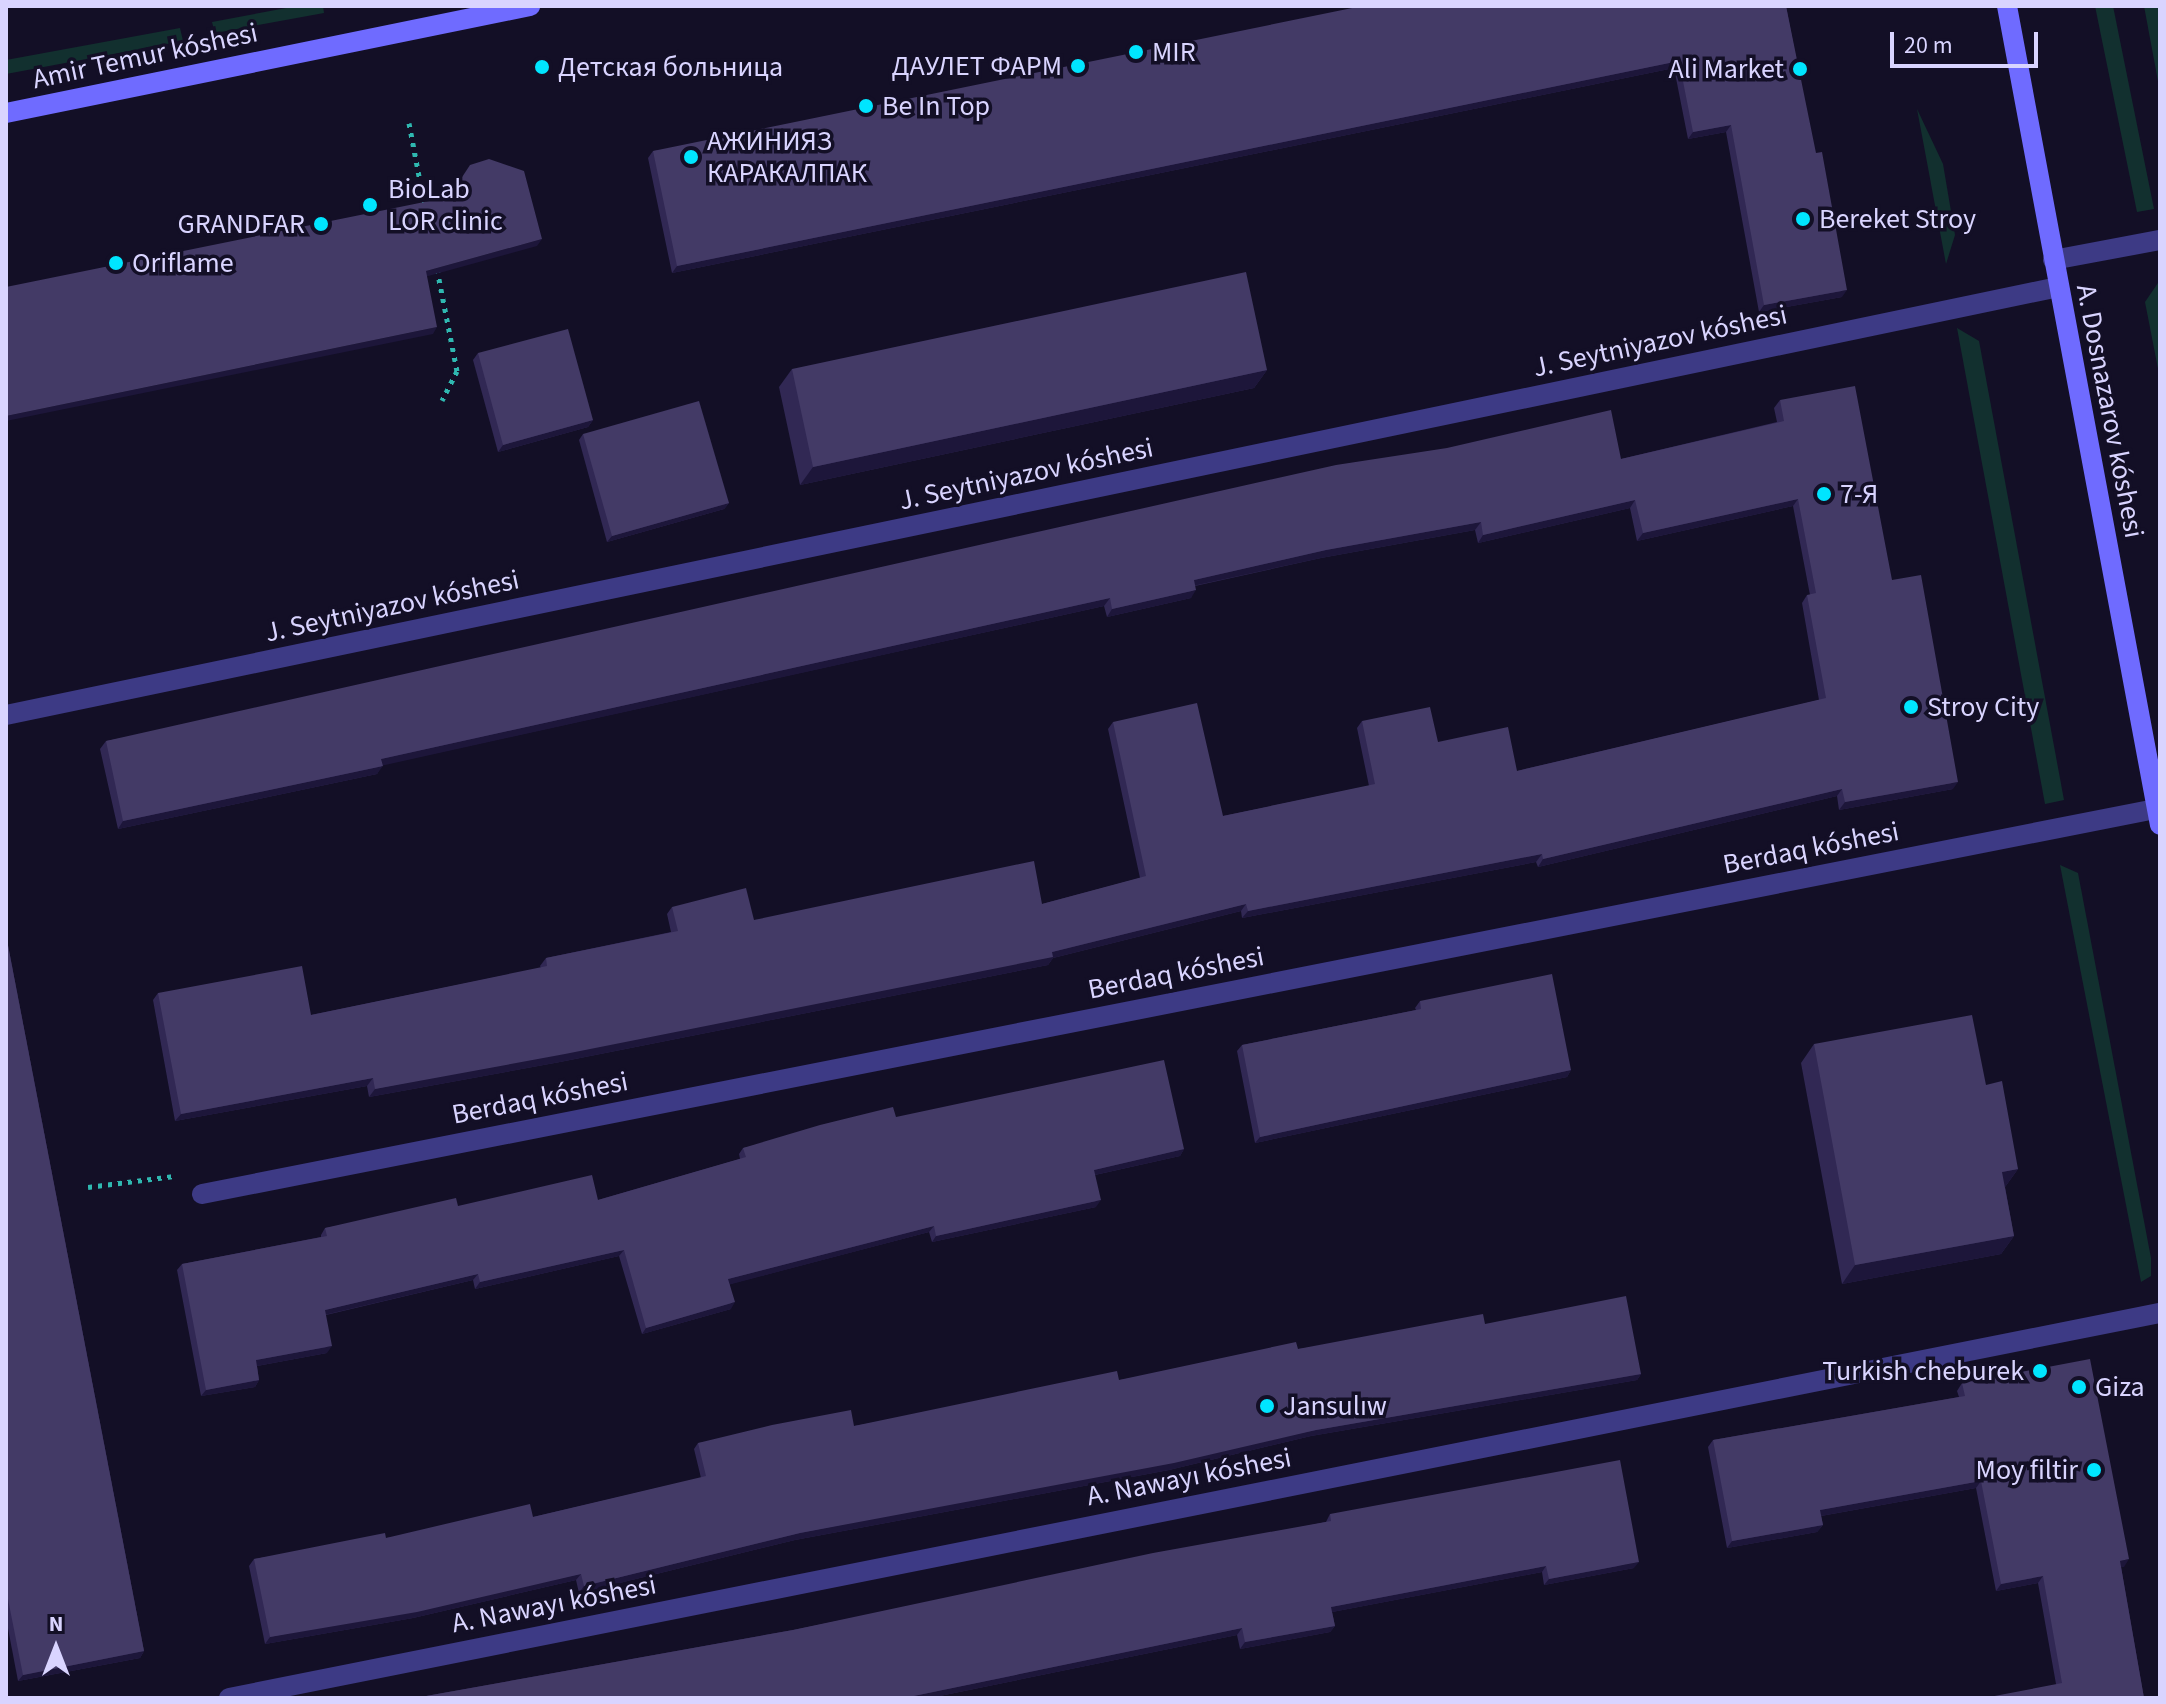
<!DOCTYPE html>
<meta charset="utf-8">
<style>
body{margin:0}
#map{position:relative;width:2166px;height:1704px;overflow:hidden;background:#130f26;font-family:"Source Sans 3",sans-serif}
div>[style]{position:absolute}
.green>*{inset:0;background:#12302f}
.path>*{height:5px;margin-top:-2.5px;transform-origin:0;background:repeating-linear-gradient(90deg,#2fb8b0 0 4px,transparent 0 10px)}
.street>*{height:20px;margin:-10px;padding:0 10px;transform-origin:10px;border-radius:10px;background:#3d3a85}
.secondary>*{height:20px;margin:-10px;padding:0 10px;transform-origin:10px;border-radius:10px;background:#6f6bff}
.wall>*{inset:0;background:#312854}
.shaded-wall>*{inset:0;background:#1d163a}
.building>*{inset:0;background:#433a66}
.dots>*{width:22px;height:22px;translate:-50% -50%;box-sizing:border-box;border:4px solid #130f26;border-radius:50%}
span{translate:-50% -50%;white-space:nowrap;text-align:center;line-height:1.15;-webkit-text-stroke:7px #130f26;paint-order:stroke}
.poi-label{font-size:28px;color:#d9d4ff}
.left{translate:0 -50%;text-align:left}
.right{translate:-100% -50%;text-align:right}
.street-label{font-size:28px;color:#d9d4ff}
.frame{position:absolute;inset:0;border:8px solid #d9d4ff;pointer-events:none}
.north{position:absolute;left:16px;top:1608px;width:80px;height:80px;-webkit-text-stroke:6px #130f26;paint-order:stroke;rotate:0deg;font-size:22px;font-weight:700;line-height:32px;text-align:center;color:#d9d4ff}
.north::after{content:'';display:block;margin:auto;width:28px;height:36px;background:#d9d4ff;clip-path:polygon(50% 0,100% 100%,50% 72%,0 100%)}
.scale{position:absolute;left:1890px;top:32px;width:148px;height:36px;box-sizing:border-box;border:4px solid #d9d4ff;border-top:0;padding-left:10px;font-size:24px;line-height:28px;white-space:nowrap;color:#d9d4ff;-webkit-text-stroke:6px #130f26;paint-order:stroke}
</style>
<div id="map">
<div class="green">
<div style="clip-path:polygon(297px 6px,323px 6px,324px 13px,215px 33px,212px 22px)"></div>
<div style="clip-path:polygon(2095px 6px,2113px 6px,2154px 209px,2137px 212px)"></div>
<div style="clip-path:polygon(2144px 6px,2160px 6px,2160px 92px)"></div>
<div style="clip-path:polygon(180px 28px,183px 41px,6px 74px,6px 60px)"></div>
<div style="clip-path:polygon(1917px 109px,1943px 164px,1955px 235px,1946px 264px)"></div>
<div style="clip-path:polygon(2160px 280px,2160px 379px,2145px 302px)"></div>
<div style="clip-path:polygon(1957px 328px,1979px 341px,2064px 800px,2045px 804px)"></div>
<div style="clip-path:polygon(2060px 865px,2078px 873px,2151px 1258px,2151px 1276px,2141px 1282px)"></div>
</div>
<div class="path">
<div style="left:409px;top:123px;width:86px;rotate:79.3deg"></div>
<div style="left:437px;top:269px;width:104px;rotate:78.9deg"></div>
<div style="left:457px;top:371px;width:33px;rotate:117deg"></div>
<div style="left:88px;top:1187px;width:87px;rotate:-7.3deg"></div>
</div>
<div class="street">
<div style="left:2053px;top:260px;width:109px;rotate:-10.6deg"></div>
<div style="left:6px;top:715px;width:2096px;rotate:-11.78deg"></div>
<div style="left:202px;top:1194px;width:1996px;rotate:-11.15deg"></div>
<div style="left:229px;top:1698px;width:1969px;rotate:-11.28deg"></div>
</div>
<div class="secondary">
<div style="left:2007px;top:6px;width:833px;rotate:79.42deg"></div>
<div style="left:6px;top:113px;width:535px;rotate:-11.54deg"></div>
</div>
<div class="wall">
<div style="clip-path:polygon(1786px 6px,1842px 297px,1759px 312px,1726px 132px,1688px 139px,1674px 68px,672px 273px,648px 158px,653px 151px)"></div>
<div style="clip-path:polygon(478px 353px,593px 420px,588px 427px,498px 452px,473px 360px)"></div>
<div style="clip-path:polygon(792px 369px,1267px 370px,1254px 388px,800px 485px,779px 387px)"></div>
<div style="clip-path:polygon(1780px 400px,1892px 580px,1953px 789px,1839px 810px,1837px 796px,1538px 867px,1536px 862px,1242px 918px,1241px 911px,1053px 958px,1048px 965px,560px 1062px,369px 1097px,367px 1086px,175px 1121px,153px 1000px,158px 993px,311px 1015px,541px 968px,540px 966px,546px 958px,671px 932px,667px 914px,672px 907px,754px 920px,1042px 904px,1140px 878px,1108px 729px,1113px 722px,1223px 816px,1369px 786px,1357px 728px,1362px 721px,1438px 742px,1517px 771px,1819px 700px,1802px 603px,1807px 595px,1810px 595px,1793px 506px,1637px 541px,1630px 508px,1478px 543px,1475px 530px,1321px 558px,1195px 586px,1191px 598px,1107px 617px,1104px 606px,382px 765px,377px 774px,118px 829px,100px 749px,106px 741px,1621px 459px,1777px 422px,1774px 408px)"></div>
<div style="clip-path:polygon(583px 434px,729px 503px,724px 509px,607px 542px,579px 440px)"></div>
<div style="clip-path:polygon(6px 935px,144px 1651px,140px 1658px,18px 1681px,6px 1618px)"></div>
<div style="clip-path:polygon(1420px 1001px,1571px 1070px,1567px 1077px,1255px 1143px,1237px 1051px,1242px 1045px,1416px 1010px,1415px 1008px)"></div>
<div style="clip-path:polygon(1814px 1044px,1986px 1085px,2018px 1169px,2005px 1187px,2014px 1236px,2001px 1254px,1842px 1284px,1801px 1063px)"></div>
<div style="clip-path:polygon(896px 1117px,1184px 1149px,1180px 1156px,1095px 1175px,1096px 1207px,932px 1242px,929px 1232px,730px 1284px,731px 1309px,642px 1334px,619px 1256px,475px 1289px,473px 1280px,326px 1315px,327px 1353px,257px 1366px,259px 1380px,255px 1387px,201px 1396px,177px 1270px,182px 1264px,321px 1237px,321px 1235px,325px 1228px,458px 1206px,598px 1200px,740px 1159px,739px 1154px,743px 1148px)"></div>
<div style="clip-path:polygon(1485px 1324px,1641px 1374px,1637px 1380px,1311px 1436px,1169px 1470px,795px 1540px,579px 1593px,576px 1580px,413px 1618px,265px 1644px,249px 1566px,254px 1559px,386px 1538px,533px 1517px,701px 1478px,694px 1449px,698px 1443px,854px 1426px,1298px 1349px)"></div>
<div style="clip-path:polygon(1962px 1383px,2124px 1567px,2121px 1567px,2144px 1698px,2056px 1684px,2038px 1583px,1996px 1591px,1976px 1488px,1821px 1516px,1823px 1525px,1817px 1532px,1727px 1548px,1708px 1447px,1713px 1440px,1959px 1397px,1957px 1391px)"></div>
<div style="clip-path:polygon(1330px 1514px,1634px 1568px,1544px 1585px,1542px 1572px,1332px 1612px,1335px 1626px,1330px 1632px,1240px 1649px,1237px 1635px,930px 1698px,415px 1698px,793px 1630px,1326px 1522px)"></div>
</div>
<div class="shaded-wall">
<div style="clip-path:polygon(1679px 61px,1674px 68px,672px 273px,677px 266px)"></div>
<div style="clip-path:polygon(1731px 125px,1726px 132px,1688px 139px,1693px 132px)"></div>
<div style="clip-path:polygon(542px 239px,537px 246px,421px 278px,426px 271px)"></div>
<div style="clip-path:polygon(1847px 290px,1842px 297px,1759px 312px,1764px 305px)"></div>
<div style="clip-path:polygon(437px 327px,433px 334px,6px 421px,6px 416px)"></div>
<div style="clip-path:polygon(1267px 370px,1254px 388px,800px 485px,813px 467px)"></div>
<div style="clip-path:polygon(593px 420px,588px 427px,498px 452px,503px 445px)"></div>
<div style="clip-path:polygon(1798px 499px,1793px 506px,1637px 541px,1643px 533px)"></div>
<div style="clip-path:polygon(1635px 500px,1630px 508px,1478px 543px,1483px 535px)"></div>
<div style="clip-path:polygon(729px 503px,724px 509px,607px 542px,612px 536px)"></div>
<div style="clip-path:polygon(1481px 522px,1475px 530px,1321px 558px,1188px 587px,1194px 580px,1326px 550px)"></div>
<div style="clip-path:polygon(1196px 590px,1191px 598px,1107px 617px,1112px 609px)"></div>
<div style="clip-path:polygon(1110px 598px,1104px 606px,376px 767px,381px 759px)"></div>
<div style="clip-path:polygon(383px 766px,377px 774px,118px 829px,123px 821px)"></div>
<div style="clip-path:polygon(1958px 782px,1953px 789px,1839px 810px,1845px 802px)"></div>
<div style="clip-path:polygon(1842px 789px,1837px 796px,1538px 867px,1543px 859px)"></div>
<div style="clip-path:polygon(1542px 854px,1536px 862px,1242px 918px,1248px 911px)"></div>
<div style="clip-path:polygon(1246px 904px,1241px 911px,1053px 958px,1048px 965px,560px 1062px,369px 1097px,375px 1089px,1052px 952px)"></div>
<div style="clip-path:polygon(1571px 1070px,1567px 1077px,1255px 1143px,1260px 1137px)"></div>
<div style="clip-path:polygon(373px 1078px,367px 1086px,175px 1121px,181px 1114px)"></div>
<div style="clip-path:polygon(1184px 1149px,1180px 1156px,1090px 1176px,1094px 1170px)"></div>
<div style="clip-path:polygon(2018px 1169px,2005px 1187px,1989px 1190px,2002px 1172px)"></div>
<div style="clip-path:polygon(1101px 1200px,1096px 1207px,932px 1242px,936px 1236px)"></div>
<div style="clip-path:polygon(934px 1226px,929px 1232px,724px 1286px,728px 1279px)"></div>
<div style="clip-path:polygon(2014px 1236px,2001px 1254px,1842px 1284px,1855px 1265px)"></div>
<div style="clip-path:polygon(624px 1250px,619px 1256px,475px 1289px,480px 1282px)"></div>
<div style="clip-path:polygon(478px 1274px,473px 1280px,320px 1316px,325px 1310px)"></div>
<div style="clip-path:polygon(735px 1302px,731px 1309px,642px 1334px,646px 1328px)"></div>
<div style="clip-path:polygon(332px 1346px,327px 1353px,251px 1367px,256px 1360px)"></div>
<div style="clip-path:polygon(1641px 1374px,1637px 1380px,1311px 1436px,1169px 1470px,795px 1540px,579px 1593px,584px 1586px,800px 1533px,1316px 1430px)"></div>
<div style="clip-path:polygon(259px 1380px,255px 1387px,201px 1396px,206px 1390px)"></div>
<div style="clip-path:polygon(1981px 1481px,1976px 1488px,1815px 1517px,1820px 1510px)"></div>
<div style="clip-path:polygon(1823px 1525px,1817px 1532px,1727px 1548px,1732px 1541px)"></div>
<div style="clip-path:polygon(2129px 1559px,2124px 1567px,2115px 1568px,2120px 1561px)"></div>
<div style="clip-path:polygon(1639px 1562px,1634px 1568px,1544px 1585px,1549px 1579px)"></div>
<div style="clip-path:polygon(1546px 1566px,1542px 1572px,1327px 1613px,1331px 1607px)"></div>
<div style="clip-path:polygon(581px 1574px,576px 1580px,413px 1618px,265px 1644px,270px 1637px)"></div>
<div style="clip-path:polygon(2043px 1576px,2038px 1583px,1996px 1591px,2001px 1584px)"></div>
<div style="clip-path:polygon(1335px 1626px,1330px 1632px,1240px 1649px,1245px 1642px)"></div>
<div style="clip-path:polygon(1242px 1628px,1237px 1635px,930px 1698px,904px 1698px)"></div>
<div style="clip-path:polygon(144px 1651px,140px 1658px,18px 1681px,23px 1675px)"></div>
</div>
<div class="building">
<div style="clip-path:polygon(1362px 6px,1786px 6px,1816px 153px,1822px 152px,1847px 290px,1764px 305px,1731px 125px,1693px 132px,1679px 61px,677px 266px,653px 151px)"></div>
<div style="clip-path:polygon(489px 159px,524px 171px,542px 239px,426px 271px,437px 327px,6px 416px,6px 287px,449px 197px,470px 165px)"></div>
<div style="clip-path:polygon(1246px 272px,1267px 370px,813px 467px,792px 369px)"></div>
<div style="clip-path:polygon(568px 329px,593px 420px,503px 445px,478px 353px)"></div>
<div style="clip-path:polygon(1855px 386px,1892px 580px,1921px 575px,1958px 782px,1845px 802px,1842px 789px,1543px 859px,1542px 854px,1248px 911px,1246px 904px,1052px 952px,1053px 957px,565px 1054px,375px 1089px,373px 1078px,181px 1114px,158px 993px,302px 966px,311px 1015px,547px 966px,546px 958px,678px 931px,672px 907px,746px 888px,754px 920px,1034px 861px,1042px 904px,1146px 876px,1113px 722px,1197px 703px,1223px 816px,1375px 784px,1362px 721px,1430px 707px,1438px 742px,1508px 727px,1517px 771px,1826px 698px,1807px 595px,1816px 593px,1798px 499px,1643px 533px,1635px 500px,1483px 535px,1481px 522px,1326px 550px,1194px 580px,1196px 590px,1112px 609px,1110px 598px,381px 759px,383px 766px,123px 821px,106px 741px,1336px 465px,1447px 448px,1611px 410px,1621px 459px,1784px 421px,1780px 400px)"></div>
<div style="clip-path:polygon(699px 401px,729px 503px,612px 536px,583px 434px)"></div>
<div style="clip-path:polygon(6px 935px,144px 1651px,23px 1675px,6px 1589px)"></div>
<div style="clip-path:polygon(1552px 974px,1571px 1070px,1260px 1137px,1242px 1045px,1421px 1009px,1420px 1001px)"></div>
<div style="clip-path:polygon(1972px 1015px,1986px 1085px,2002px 1081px,2018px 1169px,2002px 1172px,2014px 1236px,1855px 1265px,1814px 1044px)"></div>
<div style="clip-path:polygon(1164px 1060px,1184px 1149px,1094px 1170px,1101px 1200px,936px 1236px,934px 1226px,728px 1279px,735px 1302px,646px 1328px,624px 1250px,480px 1282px,478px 1274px,325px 1310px,332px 1346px,256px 1360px,259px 1380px,206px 1390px,182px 1264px,327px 1236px,325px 1228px,456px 1198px,458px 1206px,592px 1175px,598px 1200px,746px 1157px,743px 1148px,820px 1125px,893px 1107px,896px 1117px)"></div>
<div style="clip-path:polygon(1626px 1296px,1641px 1374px,1316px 1430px,1174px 1463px,800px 1533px,584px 1586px,581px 1574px,417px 1612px,270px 1637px,254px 1559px,385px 1533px,386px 1538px,530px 1504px,533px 1517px,706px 1476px,698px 1443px,772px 1425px,851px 1410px,854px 1426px,1117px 1371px,1119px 1380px,1296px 1342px,1298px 1349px,1483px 1314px,1485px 1324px)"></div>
<div style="clip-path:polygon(2090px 1359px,2129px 1559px,2120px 1561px,2144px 1698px,1984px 1698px,2062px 1683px,2043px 1576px,2001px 1584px,1981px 1481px,1820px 1510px,1823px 1525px,1732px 1541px,1713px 1440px,1965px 1396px,1962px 1383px)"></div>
<div style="clip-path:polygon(1620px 1460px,1639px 1562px,1549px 1579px,1546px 1566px,1331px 1607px,1335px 1626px,1245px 1642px,1242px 1628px,904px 1698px,415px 1698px,793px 1630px,1153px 1553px,1331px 1521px,1330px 1514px)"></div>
</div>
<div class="dots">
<div style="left:1136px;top:52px;background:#00e5ff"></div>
<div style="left:1078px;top:66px;background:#00e5ff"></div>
<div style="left:542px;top:67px;background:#00e5ff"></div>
<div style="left:1800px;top:69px;background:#00e5ff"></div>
<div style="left:866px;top:106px;background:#00e5ff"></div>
<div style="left:691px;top:157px;background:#00e5ff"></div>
<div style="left:370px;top:205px;background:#00e5ff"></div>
<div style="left:1803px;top:219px;background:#00e5ff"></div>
<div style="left:321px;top:224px;background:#00e5ff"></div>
<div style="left:116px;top:263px;background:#00e5ff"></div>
<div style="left:1824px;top:494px;background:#00e5ff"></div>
<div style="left:1911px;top:707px;background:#00e5ff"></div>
<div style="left:2040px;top:1371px;background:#00e5ff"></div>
<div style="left:2079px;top:1387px;background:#00e5ff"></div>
<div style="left:1267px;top:1406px;background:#00e5ff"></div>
<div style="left:2094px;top:1470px;background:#00e5ff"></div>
</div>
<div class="poi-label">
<span class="left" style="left:1152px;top:52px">MIR</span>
<span class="right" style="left:1062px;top:66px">ДАУЛЕТ ФАРМ</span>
<span class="left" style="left:558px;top:67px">Детская больница</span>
<span class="right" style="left:1784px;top:69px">Ali Market</span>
<span class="left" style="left:882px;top:106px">Be In Top</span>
<span class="left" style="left:707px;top:157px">АЖИНИЯЗ<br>КАРАКАЛПАК</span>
<span class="left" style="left:388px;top:205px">BioLab<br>LOR clinic</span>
<span class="left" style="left:1819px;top:219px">Bereket Stroy</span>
<span class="right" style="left:305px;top:224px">GRANDFAR</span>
<span class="left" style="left:132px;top:263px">Oriflame</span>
<span class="left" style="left:1840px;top:494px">7-Я</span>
<span class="left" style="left:1927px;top:707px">Stroy City</span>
<span class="right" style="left:2024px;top:1371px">Turkish cheburek</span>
<span class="left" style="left:2095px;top:1387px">Giza</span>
<span class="left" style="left:1283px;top:1406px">Jansulıw</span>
<span class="right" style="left:2078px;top:1470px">Moy filtir</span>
</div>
<div class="street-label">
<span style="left:145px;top:56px;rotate:-12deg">Amir Temur kóshesi</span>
<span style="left:1660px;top:341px;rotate:-12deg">J. Seytniyazov kóshesi</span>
<span style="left:2110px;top:411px;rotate:79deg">A. Dosnazarov kóshesi</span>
<span style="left:1026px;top:474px;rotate:-12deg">J. Seytniyazov kóshesi</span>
<span style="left:392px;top:606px;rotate:-12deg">J. Seytniyazov kóshesi</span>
<span style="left:1811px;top:848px;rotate:-11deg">Berdaq kóshesi</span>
<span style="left:1176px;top:973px;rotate:-11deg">Berdaq kóshesi</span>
<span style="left:540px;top:1098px;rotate:-11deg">Berdaq kóshesi</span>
<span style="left:1189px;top:1477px;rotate:-11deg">A. Nawayı kóshesi</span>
<span style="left:554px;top:1604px;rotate:-11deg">A. Nawayı kóshesi</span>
</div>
<div class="frame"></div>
<div class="north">N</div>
<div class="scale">20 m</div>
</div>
